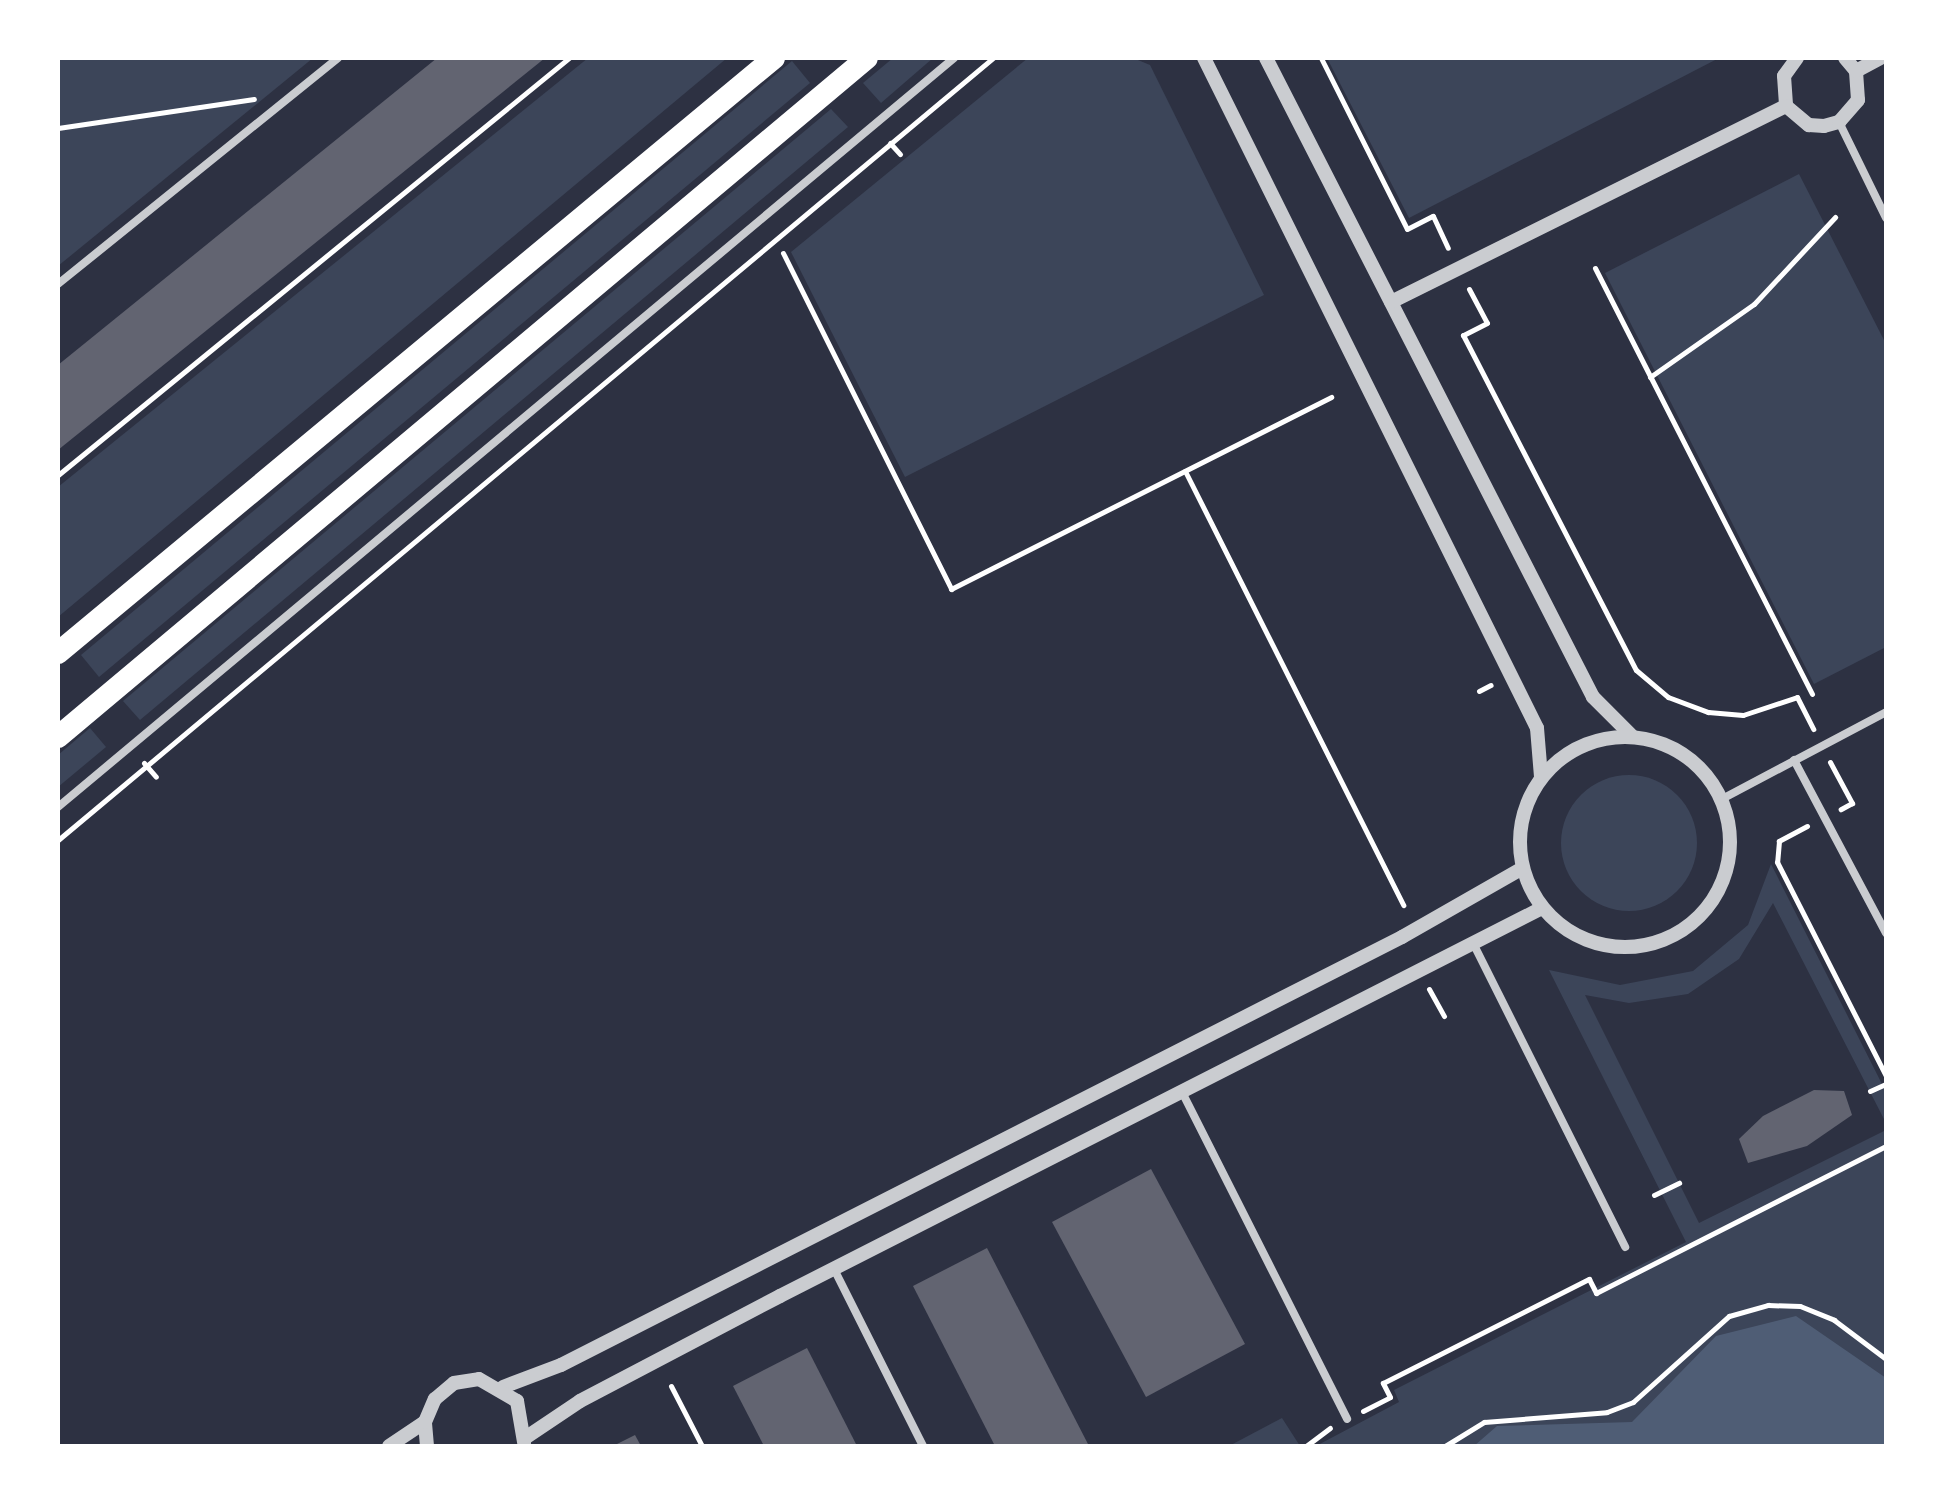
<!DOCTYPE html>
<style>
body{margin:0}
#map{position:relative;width:1944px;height:1504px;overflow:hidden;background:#2d3142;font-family:Barlow,sans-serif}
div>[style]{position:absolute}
.green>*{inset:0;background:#3c4559}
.round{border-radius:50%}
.water>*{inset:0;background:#4f5d75}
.building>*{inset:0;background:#626471}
.path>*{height:5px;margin:-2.5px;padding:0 2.5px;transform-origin:2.5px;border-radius:2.5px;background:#fff}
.minor>*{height:8px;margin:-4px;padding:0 4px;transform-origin:4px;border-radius:4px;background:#caccd0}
.tertiary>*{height:14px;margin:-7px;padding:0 7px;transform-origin:7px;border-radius:7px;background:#caccd0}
.tertiary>.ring{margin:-7px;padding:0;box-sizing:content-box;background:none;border:14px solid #caccd0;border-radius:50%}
.trunk>*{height:22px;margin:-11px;padding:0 11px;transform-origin:11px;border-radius:11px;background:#fff}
span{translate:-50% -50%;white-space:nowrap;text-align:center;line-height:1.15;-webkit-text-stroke:8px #fff;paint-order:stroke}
.frame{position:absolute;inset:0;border:60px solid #fff;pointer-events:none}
</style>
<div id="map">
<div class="green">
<div style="clip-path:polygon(58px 58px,313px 58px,58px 266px)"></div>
<div style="clip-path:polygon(588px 58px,727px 58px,58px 617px,58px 487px)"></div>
<div style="clip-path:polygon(893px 58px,933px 58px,881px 103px,863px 83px)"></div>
<div style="clip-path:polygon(1028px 58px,1133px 58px,1150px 65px,1264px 295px,905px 477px,791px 252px)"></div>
<div style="clip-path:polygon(1327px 58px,1719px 58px,1409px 218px)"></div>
<div style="clip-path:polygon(792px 61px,810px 83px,99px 677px,81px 655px)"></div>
<div style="clip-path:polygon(831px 109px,848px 127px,140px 720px,123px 701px)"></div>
<div style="clip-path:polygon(1799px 174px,1886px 344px,1886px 647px,1814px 684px,1605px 273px)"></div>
<div style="clip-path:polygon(90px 728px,106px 747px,58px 787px,58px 755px)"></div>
<div class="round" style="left:1561px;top:775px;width:136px;height:136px"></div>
<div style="clip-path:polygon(1771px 864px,1886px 1092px,1886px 1123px,1773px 903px,1739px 959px,1688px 994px,1629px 1003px,1585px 995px,1699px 1223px,1886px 1130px,1886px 1446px,1316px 1446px,1399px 1402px,1394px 1390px,1686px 1242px,1549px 970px,1620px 985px,1693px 971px,1748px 925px)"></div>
<div style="clip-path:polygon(1282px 1418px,1300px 1446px,1229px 1446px)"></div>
</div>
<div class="water">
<div style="clip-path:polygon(1796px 1316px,1886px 1378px,1886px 1446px,1474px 1446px,1497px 1426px,1632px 1422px,1716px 1336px)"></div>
</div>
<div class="building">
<div style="clip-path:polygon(437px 58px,545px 58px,58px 450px,58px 365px)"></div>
<div style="clip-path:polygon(1814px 1090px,1844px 1091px,1852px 1115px,1807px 1146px,1748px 1163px,1739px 1139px,1763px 1116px)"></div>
<div style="clip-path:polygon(1151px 1169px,1245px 1344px,1146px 1397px,1052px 1222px)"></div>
<div style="clip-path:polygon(987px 1248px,1089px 1446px,995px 1446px,913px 1286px)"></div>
<div style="clip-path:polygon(807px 1348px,857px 1446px,764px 1446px,733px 1386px)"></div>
<div style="clip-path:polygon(635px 1435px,641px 1446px,613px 1446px)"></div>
</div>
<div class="path">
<div style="left:1321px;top:58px;width:191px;rotate:63.3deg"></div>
<div style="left:1407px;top:229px;width:29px;rotate:-27deg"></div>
<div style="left:1433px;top:216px;width:35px;rotate:65deg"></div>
<div style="left:58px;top:128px;width:198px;rotate:-8.4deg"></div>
<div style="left:890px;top:143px;width:15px;rotate:48deg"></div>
<div style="left:783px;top:253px;width:376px;rotate:63.4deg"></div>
<div style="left:951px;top:589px;width:426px;rotate:-26.8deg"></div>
<div style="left:1595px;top:268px;width:478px;rotate:63deg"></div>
<div style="left:1469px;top:289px;width:38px;rotate:62deg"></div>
<div style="left:1487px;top:323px;width:27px;rotate:153deg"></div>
<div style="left:1463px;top:335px;width:377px;rotate:62.7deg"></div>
<div style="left:1636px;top:670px;width:42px;rotate:40.2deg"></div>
<div style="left:1668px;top:697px;width:43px;rotate:20.6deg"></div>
<div style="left:1708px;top:712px;width:35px;rotate:5deg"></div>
<div style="left:1743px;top:715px;width:57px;rotate:-18.4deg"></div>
<div style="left:1797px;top:697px;width:36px;rotate:63deg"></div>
<div style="left:1650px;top:377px;width:127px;rotate:-35.1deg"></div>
<div style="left:1754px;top:304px;width:119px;rotate:-47deg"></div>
<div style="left:1185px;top:471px;width:486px;rotate:63.3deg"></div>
<div style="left:58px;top:475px;width:660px;rotate:-39.22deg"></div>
<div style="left:1479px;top:691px;width:13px;rotate:-27deg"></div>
<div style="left:1830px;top:762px;width:47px;rotate:61.8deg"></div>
<div style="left:1852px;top:803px;width:13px;rotate:151deg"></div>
<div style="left:144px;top:763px;width:18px;rotate:49deg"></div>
<div style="left:1807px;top:826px;width:32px;rotate:152deg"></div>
<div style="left:1779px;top:841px;width:21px;rotate:95deg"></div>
<div style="left:1777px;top:862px;width:240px;rotate:63deg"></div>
<div style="left:58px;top:840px;width:1219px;rotate:-39.91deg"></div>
<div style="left:1429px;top:989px;width:31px;rotate:61deg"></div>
<div style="left:1870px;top:1091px;width:17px;rotate:-24deg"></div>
<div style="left:1654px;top:1195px;width:28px;rotate:-26deg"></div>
<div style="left:671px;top:1386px;width:68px;rotate:62.7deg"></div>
<div style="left:1363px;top:1411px;width:30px;rotate:-27deg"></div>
<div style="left:1390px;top:1397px;width:16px;rotate:-117deg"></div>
<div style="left:1383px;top:1383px;width:231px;rotate:-26.8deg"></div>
<div style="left:1589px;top:1279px;width:16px;rotate:63deg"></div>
<div style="left:1596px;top:1293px;width:325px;rotate:-26.9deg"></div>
<div style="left:1306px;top:1446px;width:30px;rotate:-37deg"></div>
<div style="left:1445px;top:1446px;width:46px;rotate:-31.6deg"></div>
<div style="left:1484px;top:1422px;width:123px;rotate:-4.6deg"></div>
<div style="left:1607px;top:1412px;width:28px;rotate:-21deg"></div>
<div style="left:1633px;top:1402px;width:129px;rotate:-41.9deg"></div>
<div style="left:1729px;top:1316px;width:41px;rotate:-15.8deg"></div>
<div style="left:1768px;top:1305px;width:32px;rotate:2deg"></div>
<div style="left:1800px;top:1306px;width:37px;rotate:22deg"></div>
<div style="left:1834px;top:1320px;width:65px;rotate:36.9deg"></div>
</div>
<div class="minor">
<div style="left:1839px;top:122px;width:107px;rotate:63.9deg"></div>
<div style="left:58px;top:284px;width:360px;rotate:-38.9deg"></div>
<div style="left:1794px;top:760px;width:196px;rotate:62deg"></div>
<div style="left:1722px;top:799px;width:186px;rotate:-27.9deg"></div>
<div style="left:58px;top:807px;width:1168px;rotate:-39.89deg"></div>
<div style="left:1473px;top:943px;width:340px;rotate:63.4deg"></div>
<div style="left:1183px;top:1094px;width:364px;rotate:63.2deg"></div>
<div style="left:834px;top:1269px;width:198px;rotate:63.3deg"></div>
</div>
<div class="tertiary">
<div style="left:1204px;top:58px;width:748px;rotate:63.57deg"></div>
<div style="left:1537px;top:728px;width:49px;rotate:85.3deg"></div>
<div style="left:1266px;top:58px;width:718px;rotate:62.9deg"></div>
<div style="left:1593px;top:697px;width:55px;rotate:45deg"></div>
<div style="left:1797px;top:58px;width:22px;rotate:126deg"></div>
<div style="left:1784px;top:76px;width:30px;rotate:86deg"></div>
<div style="left:1786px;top:106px;width:30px;rotate:40deg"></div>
<div style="left:1809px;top:125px;width:15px;rotate:4deg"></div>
<div style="left:1824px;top:126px;width:16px;rotate:-15deg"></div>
<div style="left:1839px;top:122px;width:29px;rotate:-49deg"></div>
<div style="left:1858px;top:100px;width:29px;rotate:-94deg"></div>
<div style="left:1856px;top:71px;width:17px;rotate:-130deg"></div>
<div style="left:1856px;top:71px;width:27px;rotate:-28deg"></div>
<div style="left:1391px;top:302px;width:441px;rotate:-26.4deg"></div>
<div class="ring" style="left:1520px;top:737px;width:196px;height:196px"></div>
<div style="left:503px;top:1387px;width:62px;rotate:-20.8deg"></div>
<div style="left:561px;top:1365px;width:944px;rotate:-26.97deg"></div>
<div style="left:1402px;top:937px;width:139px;rotate:-29.7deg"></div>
<div style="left:525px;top:1438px;width:66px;rotate:-33.9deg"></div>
<div style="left:580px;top:1401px;width:226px;rotate:-27.7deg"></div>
<div style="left:780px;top:1296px;width:855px;rotate:-26.98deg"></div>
<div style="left:389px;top:1446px;width:43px;rotate:-33.7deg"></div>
<div style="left:427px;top:1446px;width:24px;rotate:-95deg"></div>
<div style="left:425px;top:1422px;width:25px;rotate:-67deg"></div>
<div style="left:435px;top:1399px;width:25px;rotate:-40deg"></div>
<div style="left:454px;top:1383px;width:25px;rotate:-9deg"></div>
<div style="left:479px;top:1379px;width:44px;rotate:30.1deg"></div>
<div style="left:517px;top:1401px;width:42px;rotate:80.3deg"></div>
</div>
<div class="trunk">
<div style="left:58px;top:653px;width:931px;rotate:-39.73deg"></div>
<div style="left:58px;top:737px;width:1056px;rotate:-40.01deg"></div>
</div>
<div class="frame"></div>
</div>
